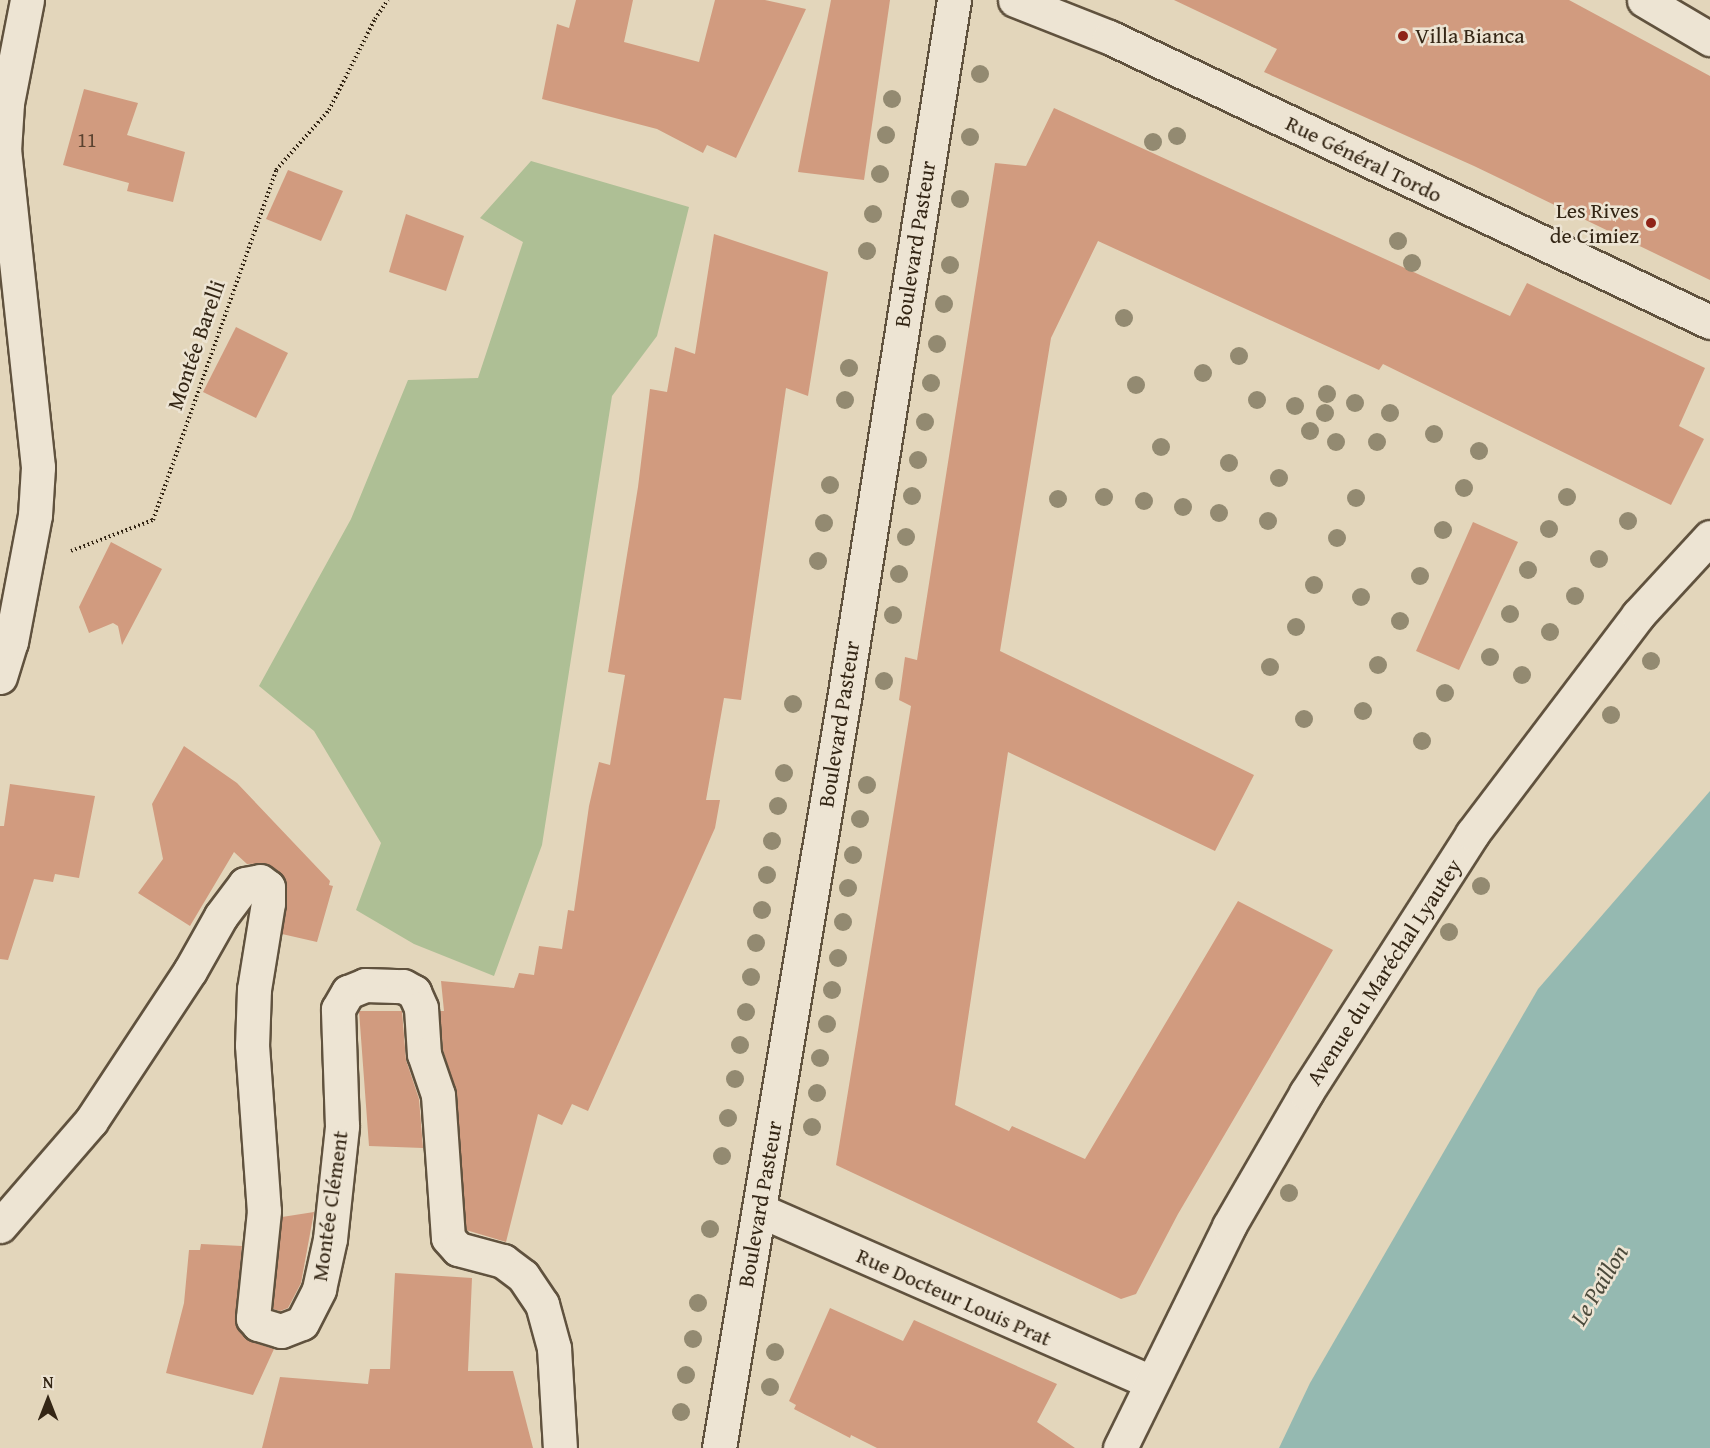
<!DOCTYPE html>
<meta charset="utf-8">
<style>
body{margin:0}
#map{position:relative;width:1710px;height:1448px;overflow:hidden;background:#e3d6bb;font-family:"Gentium Book Plus",serif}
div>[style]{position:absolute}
.green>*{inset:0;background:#aebf95}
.water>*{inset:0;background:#95b9b1}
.building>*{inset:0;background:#d19b7f}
.path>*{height:4px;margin-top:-2px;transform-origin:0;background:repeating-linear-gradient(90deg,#342615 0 1.5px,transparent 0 4.5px)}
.roads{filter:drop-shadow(2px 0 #60523e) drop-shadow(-2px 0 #60523e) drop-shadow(0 2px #60523e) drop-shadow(0 -2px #60523e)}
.minor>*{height:33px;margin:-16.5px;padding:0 16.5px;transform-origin:16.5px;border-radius:16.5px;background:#ede4d3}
.tertiary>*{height:33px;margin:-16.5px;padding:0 16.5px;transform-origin:16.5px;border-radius:16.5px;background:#ede4d3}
.secondary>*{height:33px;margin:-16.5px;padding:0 16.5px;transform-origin:16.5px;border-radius:16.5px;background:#ede4d3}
.trees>*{width:18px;height:18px;margin:-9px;border-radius:50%;background:#938a71}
.dots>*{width:16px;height:16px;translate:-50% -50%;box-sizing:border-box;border:3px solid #ede4d3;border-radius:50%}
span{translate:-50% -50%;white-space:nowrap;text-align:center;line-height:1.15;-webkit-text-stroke:5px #ede4d3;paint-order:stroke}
.number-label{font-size:20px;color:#5b4330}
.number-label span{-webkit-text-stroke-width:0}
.poi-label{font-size:22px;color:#342615}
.left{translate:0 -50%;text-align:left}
.right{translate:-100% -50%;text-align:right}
.street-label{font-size:22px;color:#342615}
.water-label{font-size:24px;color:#4c4b3c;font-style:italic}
.north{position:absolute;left:18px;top:1370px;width:60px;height:60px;-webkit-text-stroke:4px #ede4d3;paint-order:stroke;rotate:0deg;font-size:16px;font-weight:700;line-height:24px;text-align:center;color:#342615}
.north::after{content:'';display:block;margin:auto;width:21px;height:27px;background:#342615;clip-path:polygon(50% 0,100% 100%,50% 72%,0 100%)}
</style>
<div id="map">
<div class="green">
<div style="clip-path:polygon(531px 161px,689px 207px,657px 336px,612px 396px,542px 845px,494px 976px,414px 944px,356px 910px,381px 843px,314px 731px,259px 686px,351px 519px,408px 380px,478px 378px,523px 242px,480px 218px)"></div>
</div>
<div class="water">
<div style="clip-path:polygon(1710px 791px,1710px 1448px,1279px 1448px,1310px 1383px,1538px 989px)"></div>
</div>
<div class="building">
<div style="clip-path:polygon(576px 0,633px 0,624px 42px,699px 62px,715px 0,765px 0,806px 9px,736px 158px,707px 145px,703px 153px,657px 129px,542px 99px,557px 24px,569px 28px)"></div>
<div style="clip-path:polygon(831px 0,890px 0,864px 180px,798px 172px)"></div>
<div style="clip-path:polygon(1174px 0,1569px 0,1710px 76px,1710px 280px,1474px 166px,1264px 72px,1277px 49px)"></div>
<div style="clip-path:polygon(84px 89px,138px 103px,127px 135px,185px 152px,173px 202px,127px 191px,129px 183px,63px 165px)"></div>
<div style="clip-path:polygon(1054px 108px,1510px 316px,1527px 283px,1705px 368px,1679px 426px,1704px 439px,1671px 505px,1383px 364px,1379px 370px,1098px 241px,1051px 338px,1000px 651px,1254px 775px,1215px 851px,1008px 752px,955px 1105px,1009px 1131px,1012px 1126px,1085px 1159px,1238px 901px,1333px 950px,1178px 1214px,1136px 1294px,1121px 1299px,836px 1165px,911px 706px,899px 700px,905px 657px,917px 660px,995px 163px,1026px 166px)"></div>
<div style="clip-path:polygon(288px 170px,343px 191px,321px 241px,266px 219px)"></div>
<div style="clip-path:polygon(406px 214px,464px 236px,446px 291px,389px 272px)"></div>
<div style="clip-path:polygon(714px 234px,828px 272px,808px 396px,786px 388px,741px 700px,724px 698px,706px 800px,720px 800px,715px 828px,588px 1111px,572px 1104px,562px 1125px,538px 1114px,506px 1242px,466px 1230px,457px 1094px,443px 1050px,440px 1011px,444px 1011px,441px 981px,514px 988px,519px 973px,534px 975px,539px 946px,562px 949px,568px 910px,574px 911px,589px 806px,599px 762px,610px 765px,625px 675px,608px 672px,638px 487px,650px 389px,667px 392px,675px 347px,695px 354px)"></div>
<div style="clip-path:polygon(236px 327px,288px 353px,256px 418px,203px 392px)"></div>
<div style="clip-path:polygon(1473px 522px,1518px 542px,1459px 670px,1416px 651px)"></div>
<div style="clip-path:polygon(111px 542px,162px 569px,122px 645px,118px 626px,113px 623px,89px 633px,79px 607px)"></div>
<div style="clip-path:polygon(184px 746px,237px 783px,330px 881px,329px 885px,333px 886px,317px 942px,282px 934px,287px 903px,284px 878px,265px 863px,247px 864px,234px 852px,190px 926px,138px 893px,163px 859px,152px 804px)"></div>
<div style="clip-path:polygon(10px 784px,95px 796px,79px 878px,55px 874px,53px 882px,34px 879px,8px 960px,0 959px,0 826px,4px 826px)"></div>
<div style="clip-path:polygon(359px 1011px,402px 1011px,406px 1060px,419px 1099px,423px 1148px,369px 1146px)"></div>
<div style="clip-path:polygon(314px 1212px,301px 1283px,288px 1308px,280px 1311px,273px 1309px,282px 1217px)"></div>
<div style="clip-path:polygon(201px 1244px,242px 1246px,235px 1324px,244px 1336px,252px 1342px,274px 1349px,253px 1395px,166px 1373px,184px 1303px,189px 1250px,200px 1250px)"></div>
<div style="clip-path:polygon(395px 1273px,472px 1278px,468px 1371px,513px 1371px,533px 1448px,262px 1448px,280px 1377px,368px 1384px,370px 1369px,390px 1369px)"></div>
<div style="clip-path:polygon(830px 1308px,903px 1341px,914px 1320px,1057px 1384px,1037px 1422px,1075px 1448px,877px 1448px,851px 1435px,850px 1438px,794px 1409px,796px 1405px,789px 1401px)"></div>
</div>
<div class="path">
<div style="left:71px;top:551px;width:88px;rotate:-20.7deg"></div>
<div style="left:153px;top:520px;width:371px;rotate:-70.6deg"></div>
<div style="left:276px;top:170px;width:80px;rotate:-48.5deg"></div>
<div style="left:329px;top:110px;width:102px;rotate:-63.2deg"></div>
<div style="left:375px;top:19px;width:23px;rotate:-56deg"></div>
</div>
<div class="roads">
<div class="minor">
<div style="left:1015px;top:0;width:101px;rotate:21.5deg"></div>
<div style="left:1109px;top:37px;width:665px;rotate:25.37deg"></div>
<div style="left:1644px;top:0;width:77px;rotate:30.6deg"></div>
<div style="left:0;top:677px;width:37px;rotate:-73deg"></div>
<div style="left:11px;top:642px;width:129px;rotate:-79.3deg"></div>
<div style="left:35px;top:515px;width:48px;rotate:-86.4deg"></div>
<div style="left:38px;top:467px;width:318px;rotate:-96.1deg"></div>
<div style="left:4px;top:151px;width:48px;rotate:-86.4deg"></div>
<div style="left:7px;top:103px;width:105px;rotate:-79deg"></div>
<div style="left:759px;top:1210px;width:428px;rotate:23.7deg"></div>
<div style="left:0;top:1226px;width:139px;rotate:-49.1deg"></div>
<div style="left:91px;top:1121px;width:180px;rotate:-56.6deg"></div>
<div style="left:190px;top:971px;width:63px;rotate:-60.6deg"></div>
<div style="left:221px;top:916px;width:40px;rotate:-53deg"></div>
<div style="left:245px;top:884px;width:15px;rotate:-11deg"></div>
<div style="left:260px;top:881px;width:10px;rotate:37deg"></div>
<div style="left:268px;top:887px;width:16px;rotate:90deg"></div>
<div style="left:268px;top:903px;width:87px;rotate:99.2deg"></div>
<div style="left:254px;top:989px;width:56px;rotate:92deg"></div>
<div style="left:252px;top:1045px;width:166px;rotate:85.9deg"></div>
<div style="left:264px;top:1211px;width:108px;rotate:95.9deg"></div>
<div style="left:253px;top:1318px;width:8px;rotate:50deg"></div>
<div style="left:258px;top:1324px;width:24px;rotate:17deg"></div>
<div style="left:281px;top:1331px;width:22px;rotate:-21deg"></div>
<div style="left:302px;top:1323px;width:38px;rotate:-63deg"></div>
<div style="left:319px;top:1289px;width:51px;rotate:-77.6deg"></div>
<div style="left:330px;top:1239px;width:114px;rotate:-83.9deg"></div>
<div style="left:342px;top:1126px;width:117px;rotate:-92deg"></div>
<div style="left:338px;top:1009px;width:20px;rotate:-60deg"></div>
<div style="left:348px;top:992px;width:18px;rotate:-22deg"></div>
<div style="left:365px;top:985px;width:38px;rotate:2deg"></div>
<div style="left:403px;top:986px;width:13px;rotate:29deg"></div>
<div style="left:414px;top:992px;width:17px;rotate:66deg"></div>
<div style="left:421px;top:1008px;width:46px;rotate:86.3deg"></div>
<div style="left:424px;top:1054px;width:43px;rotate:71.1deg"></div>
<div style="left:438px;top:1095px;width:143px;rotate:86deg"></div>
<div style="left:448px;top:1238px;width:15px;rotate:48deg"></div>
<div style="left:458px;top:1249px;width:47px;rotate:14.9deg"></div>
<div style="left:503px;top:1261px;width:25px;rotate:37deg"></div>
<div style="left:523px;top:1276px;width:34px;rotate:56deg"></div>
<div style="left:542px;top:1304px;width:46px;rotate:74.7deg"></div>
<div style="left:554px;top:1348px;width:100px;rotate:86.6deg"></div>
</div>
<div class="tertiary">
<div style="left:719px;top:1448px;width:759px;rotate:-80.53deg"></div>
<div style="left:844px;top:699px;width:708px;rotate:-81.06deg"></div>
</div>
<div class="secondary">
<div style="left:1120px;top:1448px;width:247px;rotate:-63.8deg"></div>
<div style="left:1229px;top:1226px;width:154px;rotate:-59.9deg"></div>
<div style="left:1306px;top:1093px;width:308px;rotate:-57.3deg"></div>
<div style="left:1472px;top:834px;width:275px;rotate:-52.8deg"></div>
<div style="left:1638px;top:615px;width:106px;rotate:-47.3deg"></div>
</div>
</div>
<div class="trees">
<div style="left:980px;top:74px"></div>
<div style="left:892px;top:99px"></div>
<div style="left:886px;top:135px"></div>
<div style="left:1177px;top:136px"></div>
<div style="left:970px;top:137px"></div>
<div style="left:1153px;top:142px"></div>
<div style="left:880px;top:174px"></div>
<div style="left:960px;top:199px"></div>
<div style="left:873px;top:214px"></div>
<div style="left:1398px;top:241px"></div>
<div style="left:867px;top:251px"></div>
<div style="left:1412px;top:263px"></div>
<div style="left:950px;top:265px"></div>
<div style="left:944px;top:304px"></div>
<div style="left:1124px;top:318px"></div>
<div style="left:937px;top:344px"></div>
<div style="left:1239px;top:356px"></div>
<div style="left:849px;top:368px"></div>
<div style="left:1203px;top:373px"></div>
<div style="left:931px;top:383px"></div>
<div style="left:1136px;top:385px"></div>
<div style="left:1327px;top:394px"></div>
<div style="left:845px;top:400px"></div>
<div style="left:1257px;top:400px"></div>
<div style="left:1355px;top:403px"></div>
<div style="left:1295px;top:406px"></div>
<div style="left:1325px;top:413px"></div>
<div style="left:1390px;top:413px"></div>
<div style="left:925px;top:422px"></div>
<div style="left:1310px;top:431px"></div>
<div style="left:1434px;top:434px"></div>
<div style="left:1336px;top:442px"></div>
<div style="left:1377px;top:442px"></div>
<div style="left:1161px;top:447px"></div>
<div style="left:1479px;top:451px"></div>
<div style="left:918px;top:460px"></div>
<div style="left:1229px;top:463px"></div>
<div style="left:1279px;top:478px"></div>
<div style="left:830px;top:485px"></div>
<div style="left:1464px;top:488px"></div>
<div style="left:912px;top:496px"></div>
<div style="left:1104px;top:497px"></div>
<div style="left:1567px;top:497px"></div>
<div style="left:1356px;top:498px"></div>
<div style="left:1058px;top:499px"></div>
<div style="left:1144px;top:501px"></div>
<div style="left:1183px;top:507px"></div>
<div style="left:1219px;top:513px"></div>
<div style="left:1268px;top:521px"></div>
<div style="left:1628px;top:521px"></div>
<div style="left:824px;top:523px"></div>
<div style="left:1549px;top:529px"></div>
<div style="left:1443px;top:530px"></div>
<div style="left:906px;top:537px"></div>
<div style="left:1337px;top:538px"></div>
<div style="left:1599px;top:559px"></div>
<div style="left:818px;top:561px"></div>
<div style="left:1528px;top:570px"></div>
<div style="left:899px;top:574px"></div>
<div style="left:1420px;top:576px"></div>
<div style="left:1314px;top:585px"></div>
<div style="left:1575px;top:596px"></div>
<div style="left:1361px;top:597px"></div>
<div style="left:1510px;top:614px"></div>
<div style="left:893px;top:615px"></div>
<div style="left:1400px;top:621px"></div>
<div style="left:1296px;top:627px"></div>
<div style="left:1550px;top:632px"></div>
<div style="left:1490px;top:657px"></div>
<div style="left:1651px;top:661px"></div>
<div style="left:1378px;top:665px"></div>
<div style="left:1270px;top:667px"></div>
<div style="left:1522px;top:675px"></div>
<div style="left:884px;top:681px"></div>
<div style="left:1445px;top:693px"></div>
<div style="left:793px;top:704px"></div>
<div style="left:1363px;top:711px"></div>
<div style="left:1611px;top:715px"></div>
<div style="left:1304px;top:719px"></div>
<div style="left:1422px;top:741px"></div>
<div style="left:784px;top:773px"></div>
<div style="left:867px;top:785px"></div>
<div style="left:778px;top:806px"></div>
<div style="left:860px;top:819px"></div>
<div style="left:772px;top:841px"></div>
<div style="left:853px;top:855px"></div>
<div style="left:767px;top:875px"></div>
<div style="left:1481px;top:886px"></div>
<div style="left:848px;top:888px"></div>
<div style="left:762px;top:910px"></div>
<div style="left:843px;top:922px"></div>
<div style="left:1449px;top:932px"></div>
<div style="left:756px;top:943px"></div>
<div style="left:838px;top:958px"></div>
<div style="left:751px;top:977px"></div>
<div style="left:832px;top:990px"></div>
<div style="left:746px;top:1012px"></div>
<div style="left:827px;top:1024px"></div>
<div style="left:740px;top:1045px"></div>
<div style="left:820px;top:1058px"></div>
<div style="left:735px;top:1079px"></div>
<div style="left:817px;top:1093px"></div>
<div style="left:728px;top:1118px"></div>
<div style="left:812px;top:1127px"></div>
<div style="left:722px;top:1156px"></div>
<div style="left:1289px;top:1193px"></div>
<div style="left:710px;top:1229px"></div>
<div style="left:698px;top:1303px"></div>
<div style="left:693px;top:1339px"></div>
<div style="left:775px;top:1352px"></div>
<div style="left:686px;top:1375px"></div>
<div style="left:770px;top:1387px"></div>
<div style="left:681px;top:1412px"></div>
</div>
<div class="dots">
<div style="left:1403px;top:36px;background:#8f2418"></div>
<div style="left:1651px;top:223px;background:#8f2418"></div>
</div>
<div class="number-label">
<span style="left:87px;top:139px">11</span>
</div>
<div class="poi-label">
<span class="left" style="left:1415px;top:36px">Villa Bianca</span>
<span class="right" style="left:1639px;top:223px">Les Rives<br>de Cimiez</span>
</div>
<div class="street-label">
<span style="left:1364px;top:159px;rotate:26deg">Rue Général Tordo</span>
<span style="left:915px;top:244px;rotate:-81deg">Boulevard Pasteur</span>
<span style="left:196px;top:345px;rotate:-71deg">Montée Barelli</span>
<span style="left:839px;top:724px;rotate:-81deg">Boulevard Pasteur</span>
<span style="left:1384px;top:972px;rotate:-57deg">Avenue du Maréchal Lyautey</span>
<span style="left:760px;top:1204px;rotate:-80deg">Boulevard Pasteur</span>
<span style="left:330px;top:1206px;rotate:-82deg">Montée Clément</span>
<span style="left:954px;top:1297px;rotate:24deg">Rue Docteur Louis Prat</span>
</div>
<div class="water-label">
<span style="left:1599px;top:1285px;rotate:-59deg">Le Paillon</span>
</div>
<div class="north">N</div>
</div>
